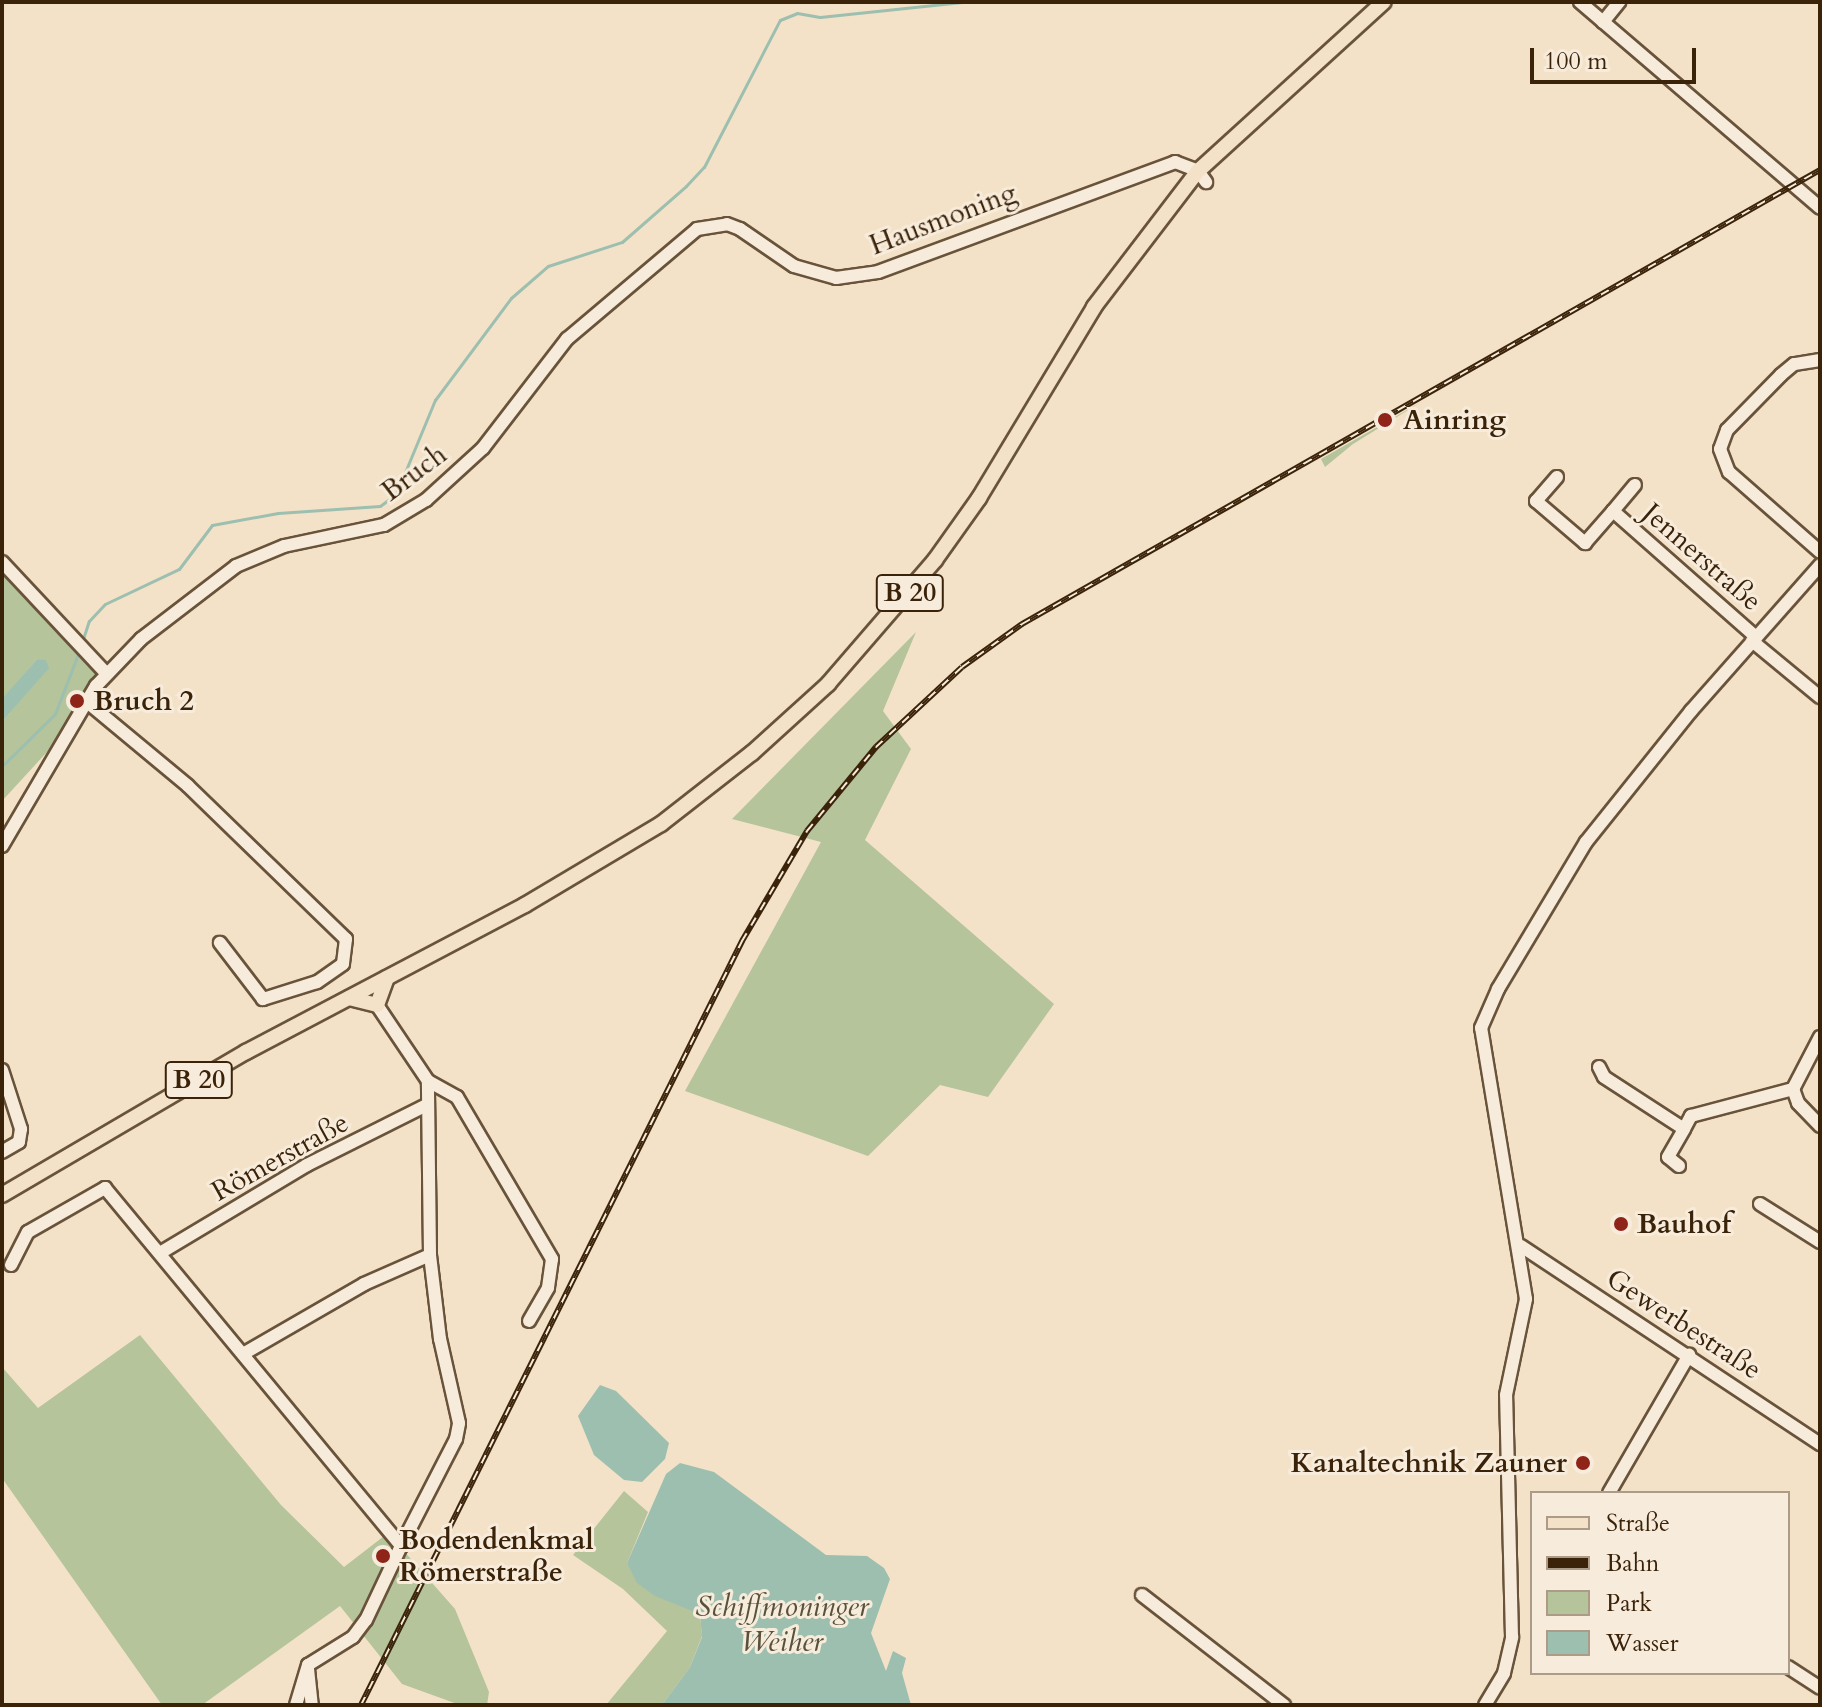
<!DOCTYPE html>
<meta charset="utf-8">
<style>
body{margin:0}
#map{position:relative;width:1822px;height:1707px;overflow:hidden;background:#f3e2c8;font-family:Cardo,serif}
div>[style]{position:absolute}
.green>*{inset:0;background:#b5c49a}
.water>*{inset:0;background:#9dbfaf}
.stream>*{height:3px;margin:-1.5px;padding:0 1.5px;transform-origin:1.5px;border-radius:1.5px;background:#9dbfaf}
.roads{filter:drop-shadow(2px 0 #69533a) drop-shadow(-2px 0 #69533a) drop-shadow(0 2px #69533a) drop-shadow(0 -2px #69533a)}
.minor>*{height:12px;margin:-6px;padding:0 6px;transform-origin:6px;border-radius:6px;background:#f7ecdb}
.major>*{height:14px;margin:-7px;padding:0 7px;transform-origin:7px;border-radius:7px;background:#f3e2c8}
.rail>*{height:6px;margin-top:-3px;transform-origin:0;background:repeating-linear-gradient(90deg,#f7ecdb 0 9px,#3b230a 0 18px);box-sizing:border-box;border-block:2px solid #3b230a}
.dots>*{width:22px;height:22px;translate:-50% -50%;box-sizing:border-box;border:4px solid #f7ecdb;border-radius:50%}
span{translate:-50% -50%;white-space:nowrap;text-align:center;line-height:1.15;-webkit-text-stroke:6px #f7ecdb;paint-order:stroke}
.shield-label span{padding:2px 6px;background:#f7ecdb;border:2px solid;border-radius:6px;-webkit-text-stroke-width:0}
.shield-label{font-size:26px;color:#3b230a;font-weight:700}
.street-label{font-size:28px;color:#3b230a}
.poi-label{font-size:28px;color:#3b230a;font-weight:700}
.left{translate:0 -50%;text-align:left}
.right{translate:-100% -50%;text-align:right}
.water-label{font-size:30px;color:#58523c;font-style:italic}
.frame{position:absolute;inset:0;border:4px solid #3b230a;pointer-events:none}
.legend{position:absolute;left:1530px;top:1491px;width:260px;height:184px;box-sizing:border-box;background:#f7ecdb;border:2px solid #ac9c87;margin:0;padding:10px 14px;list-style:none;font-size:24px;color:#3b230a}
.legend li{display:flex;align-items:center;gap:16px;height:40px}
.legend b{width:40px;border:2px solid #ac9c87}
.scale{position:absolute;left:1530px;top:48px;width:166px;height:36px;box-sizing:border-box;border:4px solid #3b230a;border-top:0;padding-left:10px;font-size:24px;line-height:28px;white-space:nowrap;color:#3b230a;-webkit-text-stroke:6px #f7ecdb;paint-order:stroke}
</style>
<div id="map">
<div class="green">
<div style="clip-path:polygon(1421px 402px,1353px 444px,1325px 467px,1321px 459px)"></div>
<div style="clip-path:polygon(2px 571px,96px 674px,58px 740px,2px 801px,2px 722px,48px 668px,46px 661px,37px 659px,2px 700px)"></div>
<div style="clip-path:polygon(916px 632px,883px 711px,911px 749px,865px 840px,1054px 1004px,988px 1097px,940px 1085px,868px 1156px,685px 1091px,821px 842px,732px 819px)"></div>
<div style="clip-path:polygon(140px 1335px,281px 1505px,344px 1567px,388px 1533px,455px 1609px,489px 1692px,487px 1705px,460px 1705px,402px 1684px,340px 1606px,202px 1705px,162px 1705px,2px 1478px,2px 1367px,38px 1408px)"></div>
<div style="clip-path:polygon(624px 1491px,648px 1512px,627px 1563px,665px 1596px,700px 1614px,702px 1636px,690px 1667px,662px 1705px,606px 1705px,667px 1631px,623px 1589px,573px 1555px)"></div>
</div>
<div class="water">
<div style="clip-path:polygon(37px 659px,46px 660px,49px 668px,2px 722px,2px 699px)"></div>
<div style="clip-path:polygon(600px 1385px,616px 1391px,669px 1443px,665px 1459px,642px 1482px,624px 1480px,594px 1455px,578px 1416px)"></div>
<div style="clip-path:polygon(680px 1463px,714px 1472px,826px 1555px,867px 1556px,884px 1568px,890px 1579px,871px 1633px,886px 1671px,893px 1651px,906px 1658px,902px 1673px,911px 1705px,662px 1705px,690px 1667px,702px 1637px,700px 1614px,655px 1596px,637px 1583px,627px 1563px,666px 1474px)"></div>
</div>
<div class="stream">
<div style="left:82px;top:642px;width:22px;rotate:-72deg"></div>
<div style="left:89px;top:621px;width:23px;rotate:-47deg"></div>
<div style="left:105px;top:604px;width:82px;rotate:-25.3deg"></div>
<div style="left:179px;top:569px;width:55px;rotate:-53.1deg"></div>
<div style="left:212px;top:525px;width:67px;rotate:-10.3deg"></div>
<div style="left:278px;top:513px;width:102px;rotate:-3.9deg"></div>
<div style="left:380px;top:506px;width:20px;rotate:-37deg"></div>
<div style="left:396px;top:494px;width:102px;rotate:-67.5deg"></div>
<div style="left:435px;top:400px;width:127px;rotate:-53.3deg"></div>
<div style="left:511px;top:298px;width:49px;rotate:-40.9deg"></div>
<div style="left:548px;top:266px;width:78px;rotate:-18deg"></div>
<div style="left:622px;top:242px;width:85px;rotate:-41.2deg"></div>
<div style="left:686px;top:186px;width:26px;rotate:-47deg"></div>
<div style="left:704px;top:167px;width:165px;rotate:-62.7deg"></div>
<div style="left:780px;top:20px;width:18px;rotate:-22deg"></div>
<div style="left:797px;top:13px;width:23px;rotate:10deg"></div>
<div style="left:820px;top:17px;width:143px;rotate:-6deg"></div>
<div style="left:2px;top:766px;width:74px;rotate:-44.5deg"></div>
<div style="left:55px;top:714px;width:70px;rotate:-69deg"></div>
</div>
<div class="roads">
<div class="minor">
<div style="left:1580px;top:2px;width:316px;rotate:40.6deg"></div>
<div style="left:1603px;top:22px;width:26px;rotate:-51deg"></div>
<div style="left:1820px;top:360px;width:26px;rotate:171deg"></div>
<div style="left:1794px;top:364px;width:17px;rotate:140deg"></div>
<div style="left:1781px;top:375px;width:77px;rotate:134.5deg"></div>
<div style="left:1727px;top:430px;width:20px;rotate:110deg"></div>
<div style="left:1720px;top:449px;width:25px;rotate:69deg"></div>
<div style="left:1729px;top:472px;width:121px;rotate:41.3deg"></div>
<div style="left:1557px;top:477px;width:32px;rotate:131deg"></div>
<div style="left:1536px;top:501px;width:65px;rotate:40.6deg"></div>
<div style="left:1585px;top:543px;width:43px;rotate:-48.8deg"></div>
<div style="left:1613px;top:511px;width:191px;rotate:41.4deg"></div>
<div style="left:1613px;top:511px;width:34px;rotate:-50deg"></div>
<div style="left:2px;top:562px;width:151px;rotate:46.9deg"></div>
<div style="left:1752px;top:641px;width:88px;rotate:39.5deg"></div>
<div style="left:87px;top:702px;width:131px;rotate:39.7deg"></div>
<div style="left:188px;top:786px;width:220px;rotate:44.1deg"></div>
<div style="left:346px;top:939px;width:25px;rotate:97deg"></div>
<div style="left:343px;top:964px;width:32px;rotate:145deg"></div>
<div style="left:317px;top:982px;width:57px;rotate:162.5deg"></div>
<div style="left:263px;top:999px;width:71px;rotate:-127.5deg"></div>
<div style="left:2px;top:846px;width:186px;rotate:-59.6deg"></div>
<div style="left:96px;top:686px;width:65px;rotate:-46.2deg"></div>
<div style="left:141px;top:639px;width:120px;rotate:-37.5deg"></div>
<div style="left:236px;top:566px;width:52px;rotate:-22.6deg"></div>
<div style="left:284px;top:546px;width:102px;rotate:-11.9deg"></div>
<div style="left:384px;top:525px;width:49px;rotate:-30.8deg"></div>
<div style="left:426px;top:500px;width:77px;rotate:-42.4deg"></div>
<div style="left:483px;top:448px;width:138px;rotate:-52.4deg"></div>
<div style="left:567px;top:339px;width:170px;rotate:-40.2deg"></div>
<div style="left:697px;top:229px;width:30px;rotate:-9deg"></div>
<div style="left:727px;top:224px;width:14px;rotate:21deg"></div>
<div style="left:740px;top:229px;width:65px;rotate:34.4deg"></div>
<div style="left:794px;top:266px;width:44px;rotate:15.9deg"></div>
<div style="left:836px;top:278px;width:42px;rotate:-8.1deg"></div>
<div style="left:878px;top:272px;width:317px;rotate:-20.3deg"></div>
<div style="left:1175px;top:162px;width:25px;rotate:21deg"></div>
<div style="left:1198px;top:171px;width:14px;rotate:54deg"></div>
<div style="left:1820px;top:1037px;width:59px;rotate:117.4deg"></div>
<div style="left:1793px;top:1089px;width:15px;rotate:70deg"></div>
<div style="left:1798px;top:1103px;width:32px;rotate:46deg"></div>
<div style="left:1599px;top:1067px;width:11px;rotate:63deg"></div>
<div style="left:1604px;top:1077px;width:95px;rotate:33deg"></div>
<div style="left:1684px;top:1129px;width:15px;rotate:-62deg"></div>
<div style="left:1691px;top:1116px;width:106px;rotate:-14.8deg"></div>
<div style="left:2px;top:1070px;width:62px;rotate:72.1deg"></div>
<div style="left:21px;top:1129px;width:13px;rotate:99deg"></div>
<div style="left:19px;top:1142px;width:20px;rotate:150deg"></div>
<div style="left:428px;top:1081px;width:33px;rotate:29deg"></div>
<div style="left:457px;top:1097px;width:188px;rotate:59.6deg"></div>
<div style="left:552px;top:1259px;width:29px;rotate:98deg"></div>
<div style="left:548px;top:1288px;width:38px;rotate:120deg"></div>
<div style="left:1679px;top:1166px;width:14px;rotate:-141deg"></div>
<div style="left:1668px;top:1157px;width:32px;rotate:-60deg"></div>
<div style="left:1760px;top:1204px;width:71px;rotate:32.3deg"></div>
<div style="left:1521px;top:1246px;width:359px;rotate:33.5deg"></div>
<div style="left:160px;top:1253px;width:171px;rotate:-30.9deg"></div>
<div style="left:307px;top:1165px;width:132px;rotate:-26.6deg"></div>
<div style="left:11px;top:1265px;width:37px;rotate:-63deg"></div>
<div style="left:28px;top:1232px;width:89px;rotate:-29.7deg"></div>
<div style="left:105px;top:1188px;width:465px;rotate:50.4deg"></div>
<div style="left:401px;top:1546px;width:120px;rotate:-62.8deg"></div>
<div style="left:456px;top:1439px;width:16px;rotate:-79deg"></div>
<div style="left:459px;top:1423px;width:86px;rotate:-102.7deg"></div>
<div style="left:440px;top:1339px;width:85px;rotate:-96.8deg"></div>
<div style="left:430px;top:1255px;width:174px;rotate:-90.7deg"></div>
<div style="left:428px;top:1081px;width:92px;rotate:-123.9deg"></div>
<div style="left:243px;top:1354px;width:140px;rotate:-30deg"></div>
<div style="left:364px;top:1284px;width:72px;rotate:-23.7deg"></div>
<div style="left:1609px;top:1493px;width:160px;rotate:-59.9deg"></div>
<div style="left:1142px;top:1595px;width:180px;rotate:37.8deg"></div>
<div style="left:1788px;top:1667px;width:38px;rotate:33deg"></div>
<div style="left:308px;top:1669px;width:36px;rotate:84deg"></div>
<div style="left:296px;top:1705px;width:42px;rotate:-73.3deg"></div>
<div style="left:308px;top:1665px;width:53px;rotate:-31.9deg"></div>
<div style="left:353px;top:1637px;width:21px;rotate:-53deg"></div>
<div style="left:366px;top:1620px;width:82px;rotate:-64.7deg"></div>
<div style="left:1485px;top:1705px;width:37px;rotate:-59deg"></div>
<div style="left:1504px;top:1673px;width:37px;rotate:-77deg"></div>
<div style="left:1512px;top:1637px;width:242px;rotate:-91.4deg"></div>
<div style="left:1506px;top:1395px;width:98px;rotate:-78.2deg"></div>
<div style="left:1526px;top:1299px;width:275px;rotate:-99.4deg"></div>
<div style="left:1481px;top:1028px;width:43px;rotate:-66.4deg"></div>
<div style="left:1498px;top:989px;width:171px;rotate:-59.1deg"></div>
<div style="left:1586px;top:842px;width:168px;rotate:-51.3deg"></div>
<div style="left:1691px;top:711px;width:195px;rotate:-48.5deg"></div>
</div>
<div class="major">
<div style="left:349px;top:998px;width:29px;rotate:14deg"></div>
<div style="left:377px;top:1005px;width:29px;rotate:-70deg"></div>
<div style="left:2px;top:1195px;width:283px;rotate:-30.4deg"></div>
<div style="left:246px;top:1052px;width:315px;rotate:-27.8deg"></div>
<div style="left:525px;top:905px;width:158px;rotate:-30.8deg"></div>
<div style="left:661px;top:824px;width:115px;rotate:-38deg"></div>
<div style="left:752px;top:753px;width:103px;rotate:-42.2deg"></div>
<div style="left:828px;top:684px;width:164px;rotate:-49.2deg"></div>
<div style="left:935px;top:560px;width:76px;rotate:-54.6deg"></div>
<div style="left:979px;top:498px;width:223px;rotate:-58.9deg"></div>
<div style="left:1094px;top:307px;width:171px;rotate:-52.6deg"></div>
<div style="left:1198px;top:171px;width:251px;rotate:-42.3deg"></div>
</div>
</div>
<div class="rail">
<div style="left:361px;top:1705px;width:854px;rotate:-63.49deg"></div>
<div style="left:742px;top:941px;width:128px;rotate:-59.4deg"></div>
<div style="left:807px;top:831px;width:109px;rotate:-50.6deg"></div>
<div style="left:876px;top:747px;width:117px;rotate:-42.9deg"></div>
<div style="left:962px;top:667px;width:74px;rotate:-35.6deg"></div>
<div style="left:1022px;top:624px;width:918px;rotate:-29.64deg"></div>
</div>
<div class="dots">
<div style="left:1385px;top:420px;background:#8f2418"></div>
<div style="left:77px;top:701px;background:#8f2418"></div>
<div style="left:1621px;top:1224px;background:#8f2418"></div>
<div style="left:1583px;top:1463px;background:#8f2418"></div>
<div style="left:383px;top:1556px;background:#8f2418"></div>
</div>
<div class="shield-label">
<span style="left:910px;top:593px">B 20</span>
<span style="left:199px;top:1080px">B 20</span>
</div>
<div class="street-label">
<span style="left:943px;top:219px;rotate:-21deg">Hausmoning</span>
<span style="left:414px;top:473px;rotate:-37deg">Bruch</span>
<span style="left:1702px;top:557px;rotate:41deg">Jennerstraße</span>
<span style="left:280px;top:1157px;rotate:-29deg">Römerstraße</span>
<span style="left:1684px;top:1324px;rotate:33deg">Gewerbestraße</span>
</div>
<div class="poi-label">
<span class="left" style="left:1403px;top:420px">Ainring</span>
<span class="left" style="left:93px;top:701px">Bruch 2</span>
<span class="left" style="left:1637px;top:1224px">Bauhof</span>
<span class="right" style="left:1567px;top:1463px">Kanaltechnik Zauner</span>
<span class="left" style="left:399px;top:1556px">Bodendenkmal<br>Römerstraße</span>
</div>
<div class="water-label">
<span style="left:782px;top:1624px">Schiffmoninger<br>Weiher</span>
</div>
<div class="frame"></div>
<ul class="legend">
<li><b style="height:10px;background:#f3e2c8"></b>Straße</li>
<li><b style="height:10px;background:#3b230a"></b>Bahn</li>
<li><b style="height:22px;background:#b5c49a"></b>Park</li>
<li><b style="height:22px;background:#9dbfaf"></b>Wasser</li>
</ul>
<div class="scale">100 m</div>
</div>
